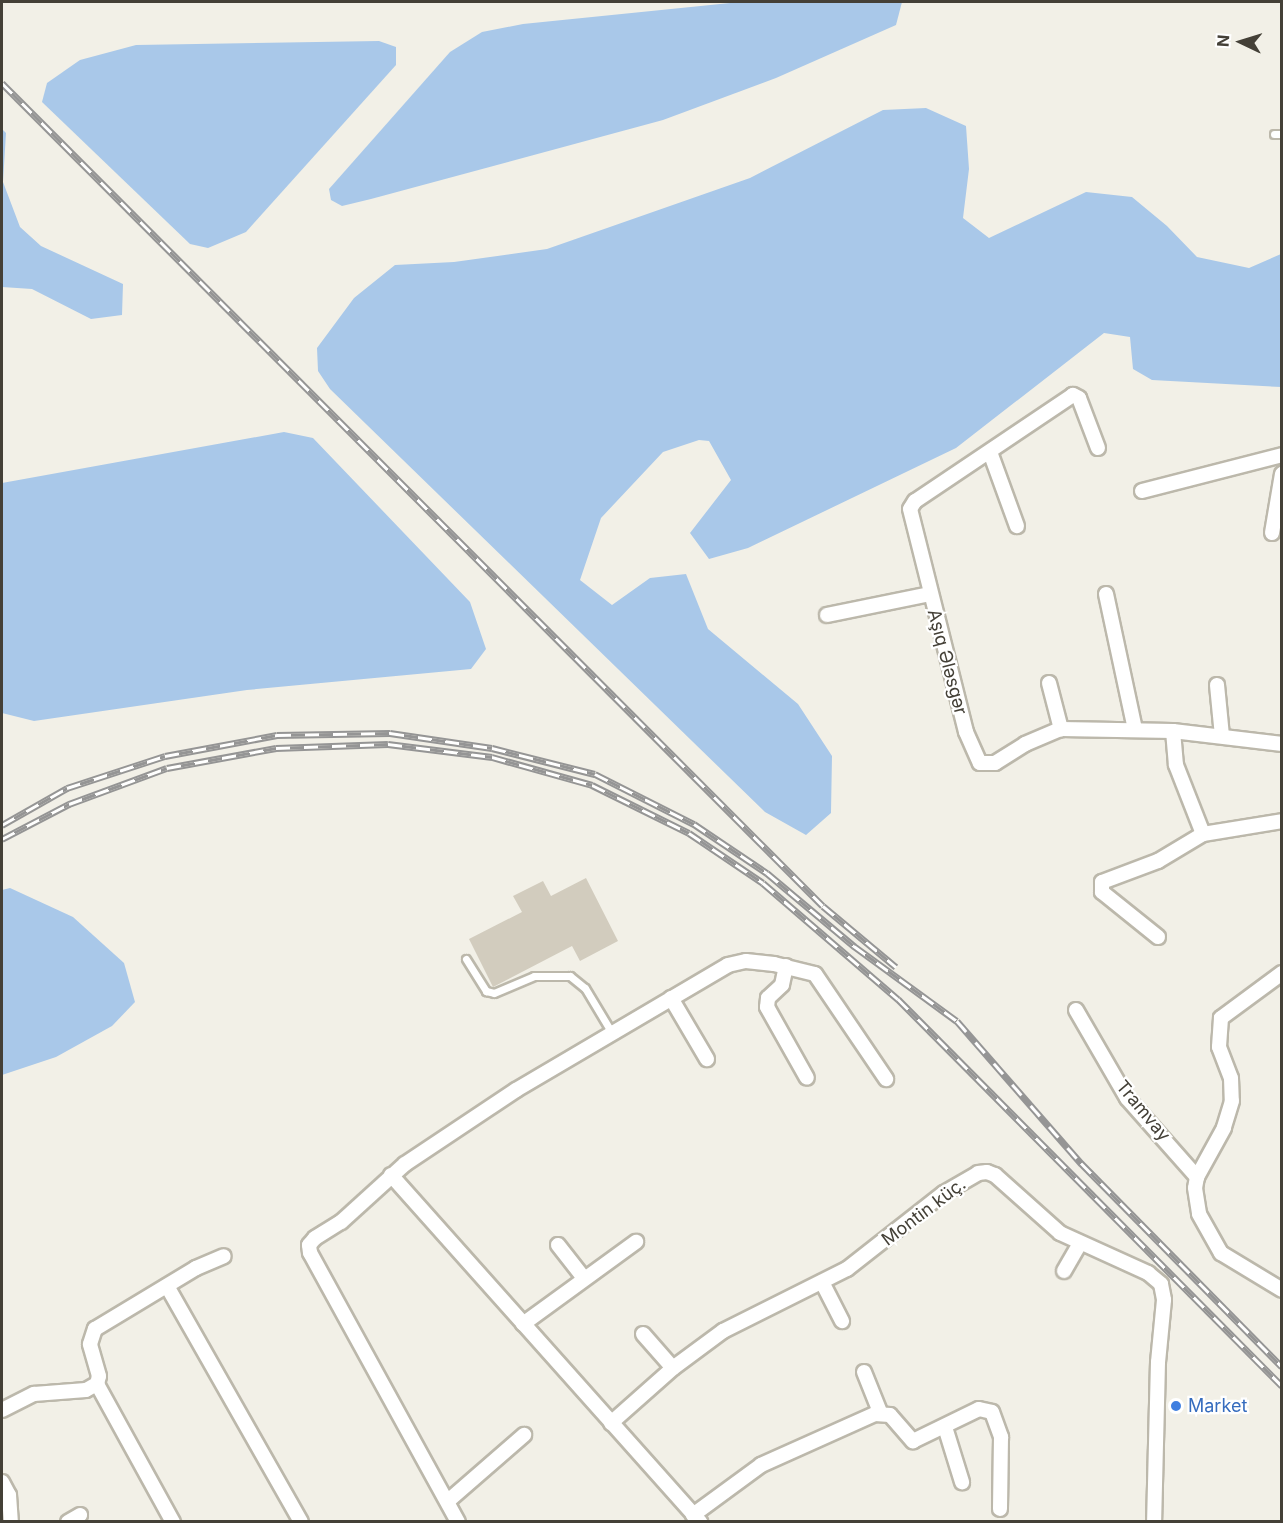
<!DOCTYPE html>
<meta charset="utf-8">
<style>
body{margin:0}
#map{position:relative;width:1283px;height:1523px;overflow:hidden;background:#f2f0e7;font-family:Inter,sans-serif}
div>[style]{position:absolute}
.water>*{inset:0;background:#a9c8e9}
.building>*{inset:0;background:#d2ccbe}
.roads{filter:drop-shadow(2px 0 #bcb8ab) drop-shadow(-2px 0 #bcb8ab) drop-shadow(0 2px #bcb8ab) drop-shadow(0 -2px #bcb8ab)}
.lane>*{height:7px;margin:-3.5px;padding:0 3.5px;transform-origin:3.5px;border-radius:3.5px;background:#fff}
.street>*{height:14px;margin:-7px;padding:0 7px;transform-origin:7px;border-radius:7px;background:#fff}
.rail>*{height:7px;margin-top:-3.5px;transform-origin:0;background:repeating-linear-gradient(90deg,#fff 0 14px,#959595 0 28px);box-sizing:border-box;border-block:2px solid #959595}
.dots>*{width:16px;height:16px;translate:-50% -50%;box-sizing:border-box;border:3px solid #fff;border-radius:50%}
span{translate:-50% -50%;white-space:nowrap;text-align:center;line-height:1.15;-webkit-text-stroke:4.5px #fff;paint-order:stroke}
.street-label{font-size:18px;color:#444037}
.shop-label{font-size:18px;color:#366cbe}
.left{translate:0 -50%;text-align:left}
.frame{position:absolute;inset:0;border:3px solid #444037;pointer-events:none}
.north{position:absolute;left:1211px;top:12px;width:60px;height:60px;-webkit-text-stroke:4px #fff;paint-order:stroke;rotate:274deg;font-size:16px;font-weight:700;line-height:24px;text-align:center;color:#444037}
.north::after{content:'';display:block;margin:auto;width:21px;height:27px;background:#444037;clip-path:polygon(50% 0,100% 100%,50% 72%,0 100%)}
</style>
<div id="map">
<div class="water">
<div style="clip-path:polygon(740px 2px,902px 2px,896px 25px,776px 78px,663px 120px,371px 199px,342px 206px,331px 200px,329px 189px,450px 52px,482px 32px,523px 24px)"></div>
<div style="clip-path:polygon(379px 41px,396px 47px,396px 65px,246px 232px,208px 248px,190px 244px,42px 102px,47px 83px,80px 60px,136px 45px)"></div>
<div style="clip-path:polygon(926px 108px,966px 126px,969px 169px,963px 218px,989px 238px,1086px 192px,1132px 197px,1167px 226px,1197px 257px,1249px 268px,1281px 254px,1281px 387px,1152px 380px,1133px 369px,1130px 337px,1104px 333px,956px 448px,748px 548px,709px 559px,690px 533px,731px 480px,709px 441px,699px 440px,663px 452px,601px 518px,580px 580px,612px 605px,650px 578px,686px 574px,708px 629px,798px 704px,832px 756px,831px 813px,806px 835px,765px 812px,330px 389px,318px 371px,317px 348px,354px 298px,395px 265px,454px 262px,547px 249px,750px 178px,883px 110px)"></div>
<div style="clip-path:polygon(2px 129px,6px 133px,3px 182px,20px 227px,41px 246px,123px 284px,122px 315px,91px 319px,32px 289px,2px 287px)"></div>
<div style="clip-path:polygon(284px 432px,313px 438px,470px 602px,486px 649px,471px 669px,247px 690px,34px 721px,2px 713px,2px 483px)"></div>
<div style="clip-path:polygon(10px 888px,73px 917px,124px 963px,135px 1002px,112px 1026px,56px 1057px,2px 1075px,2px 890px)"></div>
</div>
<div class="building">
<div style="clip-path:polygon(586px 878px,618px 941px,580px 961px,572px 946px,493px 987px,469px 939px,522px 912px,513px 896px,543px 881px,551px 896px)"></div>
</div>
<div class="roads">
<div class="lane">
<div style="left:1274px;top:134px;width:8px"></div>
<div style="left:466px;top:959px;width:38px;rotate:58deg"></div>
<div style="left:486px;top:991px;width:8px;rotate:14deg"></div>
<div style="left:494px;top:993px;width:43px;rotate:-23deg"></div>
<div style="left:534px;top:976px;width:36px"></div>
<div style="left:570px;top:976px;width:19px;rotate:39deg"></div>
<div style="left:585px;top:988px;width:52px;rotate:59deg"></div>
</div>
<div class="street">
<div style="left:1098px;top:448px;width:53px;rotate:-110.8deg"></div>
<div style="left:1079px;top:398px;width:7px;rotate:-153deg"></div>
<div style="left:1073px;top:395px;width:190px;rotate:146.1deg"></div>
<div style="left:915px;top:501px;width:9px;rotate:122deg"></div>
<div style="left:910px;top:509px;width:230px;rotate:75.9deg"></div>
<div style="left:966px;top:732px;width:34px;rotate:66deg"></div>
<div style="left:980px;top:763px;width:15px"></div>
<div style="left:995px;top:763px;width:36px;rotate:-32deg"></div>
<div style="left:1025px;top:744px;width:39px;rotate:-23deg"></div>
<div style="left:1061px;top:729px;width:112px;rotate:1deg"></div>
<div style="left:1173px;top:731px;width:110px;rotate:6.8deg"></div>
<div style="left:990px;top:452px;width:79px;rotate:70deg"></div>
<div style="left:1142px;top:491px;width:145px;rotate:-14.4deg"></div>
<div style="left:1272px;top:533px;width:60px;rotate:-80.4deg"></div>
<div style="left:1106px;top:594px;width:138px;rotate:77.9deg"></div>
<div style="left:827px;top:615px;width:105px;rotate:-11.5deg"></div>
<div style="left:1049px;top:683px;width:48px;rotate:75.4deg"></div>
<div style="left:1217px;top:685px;width:51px;rotate:84.4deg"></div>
<div style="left:1173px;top:731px;width:34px;rotate:85deg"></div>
<div style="left:1176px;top:765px;width:74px;rotate:68.6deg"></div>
<div style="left:1158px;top:937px;width:72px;rotate:-141.2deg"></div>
<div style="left:1102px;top:892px;width:10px;rotate:-90deg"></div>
<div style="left:1102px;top:882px;width:60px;rotate:-20.6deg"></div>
<div style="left:1158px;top:861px;width:52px;rotate:-31deg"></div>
<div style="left:1203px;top:834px;width:80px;rotate:-9.3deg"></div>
<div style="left:786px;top:966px;width:19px;rotate:102deg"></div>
<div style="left:782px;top:985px;width:19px;rotate:137deg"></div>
<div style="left:768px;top:998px;width:9px;rotate:96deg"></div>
<div style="left:767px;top:1007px;width:81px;rotate:60.6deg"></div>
<div style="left:1282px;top:973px;width:76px;rotate:143.6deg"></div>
<div style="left:1221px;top:1018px;width:29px;rotate:94deg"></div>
<div style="left:1219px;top:1047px;width:33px;rotate:69deg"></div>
<div style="left:1231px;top:1078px;width:23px;rotate:88deg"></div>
<div style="left:1232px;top:1101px;width:28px;rotate:107deg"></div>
<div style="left:1224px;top:1128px;width:56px;rotate:118.9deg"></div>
<div style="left:1197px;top:1177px;width:11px;rotate:100deg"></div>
<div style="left:1195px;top:1188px;width:26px;rotate:81deg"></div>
<div style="left:1199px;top:1214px;width:45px;rotate:60.6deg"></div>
<div style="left:1221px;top:1253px;width:71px;rotate:31.2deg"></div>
<div style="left:671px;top:998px;width:71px;rotate:59.5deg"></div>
<div style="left:1076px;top:1010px;width:102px;rotate:59.9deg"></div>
<div style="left:1127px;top:1098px;width:106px;rotate:48.5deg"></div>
<div style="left:391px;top:1175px;width:465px;rotate:48.3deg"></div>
<div style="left:558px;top:1245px;width:41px;rotate:52deg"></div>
<div style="left:1064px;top:1271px;width:32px;rotate:-60deg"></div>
<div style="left:822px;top:1282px;width:44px;rotate:62.9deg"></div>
<div style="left:167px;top:1286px;width:271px;rotate:60.4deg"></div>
<div style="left:523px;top:1324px;width:140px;rotate:-36deg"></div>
<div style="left:643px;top:1334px;width:45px;rotate:48.6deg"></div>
<div style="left:864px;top:1372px;width:43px;rotate:68.2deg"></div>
<div style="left:97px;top:1384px;width:158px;rotate:61.2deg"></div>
<div style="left:2px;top:1410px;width:36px;rotate:-27deg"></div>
<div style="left:34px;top:1394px;width:52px;rotate:-4.4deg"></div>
<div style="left:86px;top:1390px;width:13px;rotate:-29deg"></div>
<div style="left:97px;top:1384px;width:8px;rotate:-76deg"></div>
<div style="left:99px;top:1376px;width:33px;rotate:-106deg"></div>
<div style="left:90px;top:1344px;width:16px;rotate:-72deg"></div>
<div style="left:95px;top:1329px;width:118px;rotate:-31.1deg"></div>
<div style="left:196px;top:1268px;width:30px;rotate:-23deg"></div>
<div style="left:611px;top:1423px;width:83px;rotate:-41.6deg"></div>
<div style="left:673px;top:1368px;width:62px;rotate:-36.5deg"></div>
<div style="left:723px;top:1331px;width:139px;rotate:-26.6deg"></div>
<div style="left:847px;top:1269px;width:123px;rotate:-38.1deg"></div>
<div style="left:944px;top:1193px;width:39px;rotate:-30deg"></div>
<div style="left:978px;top:1173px;width:9px;rotate:-6deg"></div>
<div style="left:987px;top:1172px;width:9px;rotate:21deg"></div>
<div style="left:995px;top:1175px;width:87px;rotate:41.7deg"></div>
<div style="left:1060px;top:1233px;width:97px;rotate:24.4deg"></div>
<div style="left:1148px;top:1273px;width:17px;rotate:40deg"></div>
<div style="left:1161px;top:1284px;width:16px;rotate:79deg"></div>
<div style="left:1164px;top:1300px;width:62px;rotate:95.5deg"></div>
<div style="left:1158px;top:1362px;width:160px;rotate:91.4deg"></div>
<div style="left:945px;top:1427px;width:58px;rotate:72.8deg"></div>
<div style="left:2px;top:1482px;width:15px;rotate:62deg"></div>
<div style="left:9px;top:1495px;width:27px;rotate:86deg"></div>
<div style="left:448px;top:1501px;width:101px;rotate:-41deg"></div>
<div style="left:693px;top:1515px;width:84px;rotate:-36.3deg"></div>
<div style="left:761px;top:1465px;width:125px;rotate:-24.1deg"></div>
<div style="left:875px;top:1414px;width:15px;rotate:4deg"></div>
<div style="left:890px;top:1415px;width:35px;rotate:49deg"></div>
<div style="left:913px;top:1441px;width:73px;rotate:-25.9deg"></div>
<div style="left:979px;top:1409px;width:13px;rotate:13deg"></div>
<div style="left:992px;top:1412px;width:27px;rotate:70deg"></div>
<div style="left:1001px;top:1437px;width:72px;rotate:90.8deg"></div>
<div style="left:68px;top:1522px;width:14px;rotate:-30deg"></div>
<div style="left:458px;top:1522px;width:307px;rotate:-118.8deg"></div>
<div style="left:310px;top:1253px;width:8px;rotate:-97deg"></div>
<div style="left:309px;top:1245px;width:9px;rotate:-49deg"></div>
<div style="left:315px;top:1238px;width:31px;rotate:-32deg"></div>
<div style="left:341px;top:1222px;width:86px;rotate:-42.2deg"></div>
<div style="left:405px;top:1164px;width:133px;rotate:-33.7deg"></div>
<div style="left:516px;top:1090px;width:246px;rotate:-30.5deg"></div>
<div style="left:728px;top:965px;width:18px;rotate:-13deg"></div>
<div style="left:746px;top:961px;width:28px;rotate:6deg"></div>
<div style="left:774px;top:964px;width:42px;rotate:13.7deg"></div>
<div style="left:815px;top:974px;width:127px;rotate:55.9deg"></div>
</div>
</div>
<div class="rail">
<div style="left:2px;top:83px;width:1162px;rotate:45.07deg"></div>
<div style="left:823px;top:906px;width:95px;rotate:39.9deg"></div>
<div style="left:2px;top:825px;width:75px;rotate:-29.6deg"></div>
<div style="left:67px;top:788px;width:103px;rotate:-18.1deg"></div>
<div style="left:165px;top:756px;width:114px;rotate:-10.6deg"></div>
<div style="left:277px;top:735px;width:113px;rotate:-1deg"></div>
<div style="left:390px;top:733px;width:103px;rotate:8.4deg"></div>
<div style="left:492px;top:748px;width:106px;rotate:14.2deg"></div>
<div style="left:595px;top:774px;width:111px;rotate:26.8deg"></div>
<div style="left:694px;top:824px;width:88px;rotate:33.9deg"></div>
<div style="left:767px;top:873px;width:114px;rotate:40deg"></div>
<div style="left:854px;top:946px;width:127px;rotate:36.1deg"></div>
<div style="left:957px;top:1021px;width:189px;rotate:48.9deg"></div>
<div style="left:1081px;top:1163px;width:286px;rotate:45.4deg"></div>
<div style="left:2px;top:839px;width:76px;rotate:-27.6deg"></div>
<div style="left:69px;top:804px;width:104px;rotate:-20.2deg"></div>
<div style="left:167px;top:768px;width:111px;rotate:-10.4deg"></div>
<div style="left:276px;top:748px;width:112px;rotate:-2deg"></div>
<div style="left:388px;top:744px;width:105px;rotate:7.1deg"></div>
<div style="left:492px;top:757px;width:104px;rotate:15.6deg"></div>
<div style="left:592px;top:785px;width:108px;rotate:26.3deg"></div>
<div style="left:689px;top:833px;width:89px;rotate:34deg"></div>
<div style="left:763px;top:883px;width:178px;rotate:40.7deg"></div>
<div style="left:898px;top:999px;width:545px;rotate:45.22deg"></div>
</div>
<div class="dots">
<div style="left:1176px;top:1406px;background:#3f7fe0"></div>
</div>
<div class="street-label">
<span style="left:947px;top:662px;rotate:75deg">Aşıq Ələsgər</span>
<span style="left:1143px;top:1111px;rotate:50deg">Tramvay</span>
<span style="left:924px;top:1212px;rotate:-37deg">Montin küç.</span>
</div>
<div class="shop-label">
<span class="left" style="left:1188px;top:1406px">Market</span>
</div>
<div class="frame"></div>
<div class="north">N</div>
</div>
